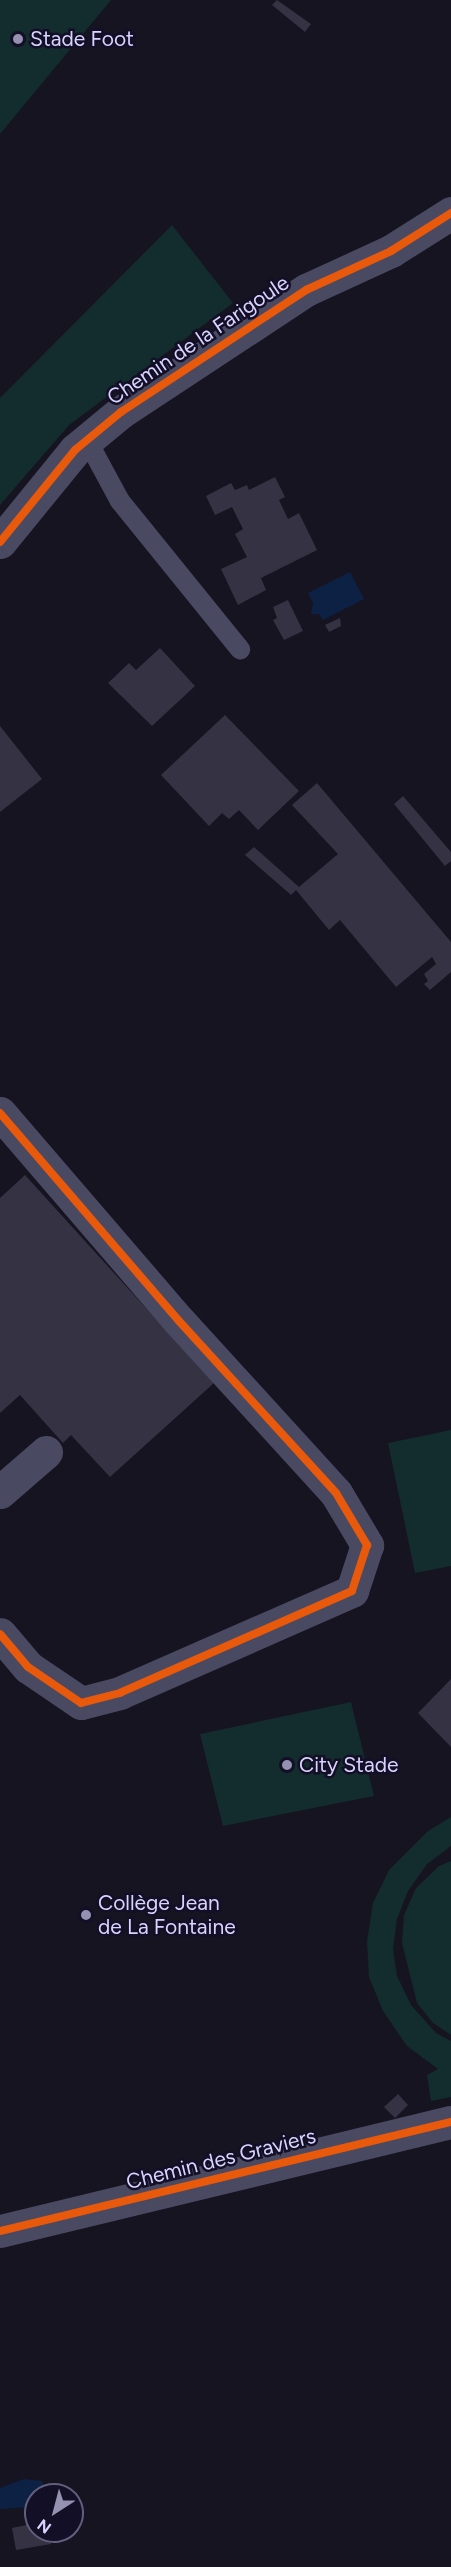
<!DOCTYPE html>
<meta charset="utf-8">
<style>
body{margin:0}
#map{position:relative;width:451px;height:2567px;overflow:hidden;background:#161421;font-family:Figtree,sans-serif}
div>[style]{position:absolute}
.green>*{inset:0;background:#132c2d}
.water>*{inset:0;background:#0d2144}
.building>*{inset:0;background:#343243}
.service>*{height:20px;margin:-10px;padding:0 10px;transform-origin:10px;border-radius:10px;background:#4a4962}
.minor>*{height:33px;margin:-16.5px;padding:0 16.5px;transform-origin:16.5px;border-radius:16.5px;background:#4a4962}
.cycleway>*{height:8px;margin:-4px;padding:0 4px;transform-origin:4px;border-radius:4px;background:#e8590c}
.dots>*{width:16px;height:16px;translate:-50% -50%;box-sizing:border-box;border:3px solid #130f26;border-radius:50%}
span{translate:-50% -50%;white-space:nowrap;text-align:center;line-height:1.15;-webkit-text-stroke:5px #130f26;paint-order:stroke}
.poi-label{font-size:21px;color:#d9d4ff}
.left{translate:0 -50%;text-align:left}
.street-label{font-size:21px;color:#d9d4ff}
.north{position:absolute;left:24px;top:2483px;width:60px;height:60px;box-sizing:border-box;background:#130f26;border:2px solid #625e7d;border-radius:50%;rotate:216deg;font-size:16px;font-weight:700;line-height:24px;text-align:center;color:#d9d4ff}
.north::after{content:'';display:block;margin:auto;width:21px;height:27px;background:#9591b1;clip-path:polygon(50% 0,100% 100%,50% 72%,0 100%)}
</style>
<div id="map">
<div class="green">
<div style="clip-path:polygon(0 0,111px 0,0 134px)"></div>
<div style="clip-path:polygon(172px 225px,233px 303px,69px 425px,0 505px,0 398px)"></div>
<div style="clip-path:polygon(451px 1430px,451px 1566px,415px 1573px,388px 1443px)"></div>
<div style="clip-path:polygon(351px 1702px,374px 1796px,223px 1826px,200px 1734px)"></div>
<div style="clip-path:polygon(451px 1817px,451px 1846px,427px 1864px,408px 1891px,397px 1919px,393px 1949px,397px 1976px,411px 2005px,436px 2033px,451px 2041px,451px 2097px,431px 2101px,427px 2075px,438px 2069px,407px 2046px,383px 2011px,369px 1977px,367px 1941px,373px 1903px,389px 1870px,428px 1831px)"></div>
<div style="clip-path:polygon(451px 1861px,451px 2035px,433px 2023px,417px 2003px,402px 1943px,404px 1915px,416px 1888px,439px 1866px)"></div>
</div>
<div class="water">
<div style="clip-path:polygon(350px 572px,364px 599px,323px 620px,319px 614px,311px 614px,313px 603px,308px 593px)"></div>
<div style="clip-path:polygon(24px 2479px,42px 2481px,47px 2495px,36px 2495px,36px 2505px,31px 2507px,0 2509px,0 2488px)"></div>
</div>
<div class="building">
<div style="clip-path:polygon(277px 0,311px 24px,305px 32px,272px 5px)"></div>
<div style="clip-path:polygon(275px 477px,285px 497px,279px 500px,288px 519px,299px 513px,317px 550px,261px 578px,266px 590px,238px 605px,221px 569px,247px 557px,235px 534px,243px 529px,232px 507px,215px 515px,206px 496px,231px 483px,235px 490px,247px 485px,249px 490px)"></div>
<div style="clip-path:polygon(288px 600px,303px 631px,284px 640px,273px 620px,277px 618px,273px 607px)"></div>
<div style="clip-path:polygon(340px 618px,341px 626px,329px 632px,325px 625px)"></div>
<div style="clip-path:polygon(160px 648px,195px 686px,152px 726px,108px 683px,129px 663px,136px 670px)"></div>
<div style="clip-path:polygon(225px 715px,299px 791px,258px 830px,239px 810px,229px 819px,222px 813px,209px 826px,161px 775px)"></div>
<div style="clip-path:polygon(0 726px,42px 779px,0 812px)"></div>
<div style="clip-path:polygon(317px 783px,451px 942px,451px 972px,430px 990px,424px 984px,428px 981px,424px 974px,436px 964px,432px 957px,396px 987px,340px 920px,329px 930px,296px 890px,291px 895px,245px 855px,254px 847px,299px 887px,338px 854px,292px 805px)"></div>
<div style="clip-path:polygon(403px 796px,451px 852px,451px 861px,445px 866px,394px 804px)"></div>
<div style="clip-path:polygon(25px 1175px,214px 1383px,110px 1477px,71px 1435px,63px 1443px,20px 1395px,0 1413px,0 1198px)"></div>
<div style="clip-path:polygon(451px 1679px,451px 1747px,418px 1713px)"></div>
<div style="clip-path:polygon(398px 2094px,408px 2105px,395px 2118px,384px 2107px)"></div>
<div style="clip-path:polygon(36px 2523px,36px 2531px,49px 2531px,51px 2544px,16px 2550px,12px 2528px)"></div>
</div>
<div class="service">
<div style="left:87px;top:440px;width:69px;rotate:61.6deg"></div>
<div style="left:120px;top:501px;width:191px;rotate:51deg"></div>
</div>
<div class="minor">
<div style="left:0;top:542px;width:119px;rotate:-50.8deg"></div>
<div style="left:75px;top:450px;width:60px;rotate:-39.6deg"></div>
<div style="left:121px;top:412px;width:222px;rotate:-33.4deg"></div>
<div style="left:306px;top:290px;width:94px;rotate:-24.6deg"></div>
<div style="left:391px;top:251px;width:71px;rotate:-32.3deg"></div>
<div style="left:0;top:1113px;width:274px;rotate:49.3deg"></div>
<div style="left:179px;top:1321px;width:233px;rotate:47.6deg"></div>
<div style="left:336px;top:1493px;width:61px;rotate:59.2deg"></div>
<div style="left:367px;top:1545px;width:48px;rotate:108.1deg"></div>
<div style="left:352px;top:1591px;width:253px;rotate:156.3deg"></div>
<div style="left:120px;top:1693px;width:40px;rotate:165.6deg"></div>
<div style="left:81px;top:1703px;width:64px;rotate:-145.8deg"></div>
<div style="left:28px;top:1667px;width:43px;rotate:-130.3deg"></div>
<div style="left:0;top:1492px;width:61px;rotate:-41deg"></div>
<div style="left:0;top:2231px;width:464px;rotate:-13.6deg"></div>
</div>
<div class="cycleway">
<div style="left:0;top:542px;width:119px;rotate:-50.8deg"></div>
<div style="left:75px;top:450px;width:60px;rotate:-39.6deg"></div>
<div style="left:121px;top:412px;width:222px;rotate:-33.4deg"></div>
<div style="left:306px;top:290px;width:94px;rotate:-24.6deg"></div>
<div style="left:391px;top:251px;width:71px;rotate:-32.3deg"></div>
<div style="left:0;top:1113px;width:274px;rotate:49.3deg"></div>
<div style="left:179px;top:1321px;width:233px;rotate:47.6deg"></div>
<div style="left:336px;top:1493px;width:61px;rotate:59.2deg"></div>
<div style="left:367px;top:1545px;width:48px;rotate:108.1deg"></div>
<div style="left:352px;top:1591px;width:253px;rotate:156.3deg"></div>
<div style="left:120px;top:1693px;width:40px;rotate:165.6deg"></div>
<div style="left:81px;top:1703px;width:64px;rotate:-145.8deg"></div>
<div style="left:28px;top:1667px;width:43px;rotate:-130.3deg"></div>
<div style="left:0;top:2231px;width:464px;rotate:-13.6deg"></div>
</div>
<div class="dots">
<div style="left:18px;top:39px;background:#9591b1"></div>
<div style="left:287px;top:1765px;background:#9591b1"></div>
<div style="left:86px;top:1915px;background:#9591b1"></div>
</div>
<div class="poi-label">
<span class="left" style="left:30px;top:39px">Stade Foot</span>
<span class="left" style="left:299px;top:1765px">City Stade</span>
<span class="left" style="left:98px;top:1915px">Collège Jean<br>de La Fontaine</span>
</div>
<div class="street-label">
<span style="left:198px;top:340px;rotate:-34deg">Chemin de la Farigoule</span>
<span style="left:221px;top:2159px;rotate:-14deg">Chemin des Graviers</span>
</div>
<div class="north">N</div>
</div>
